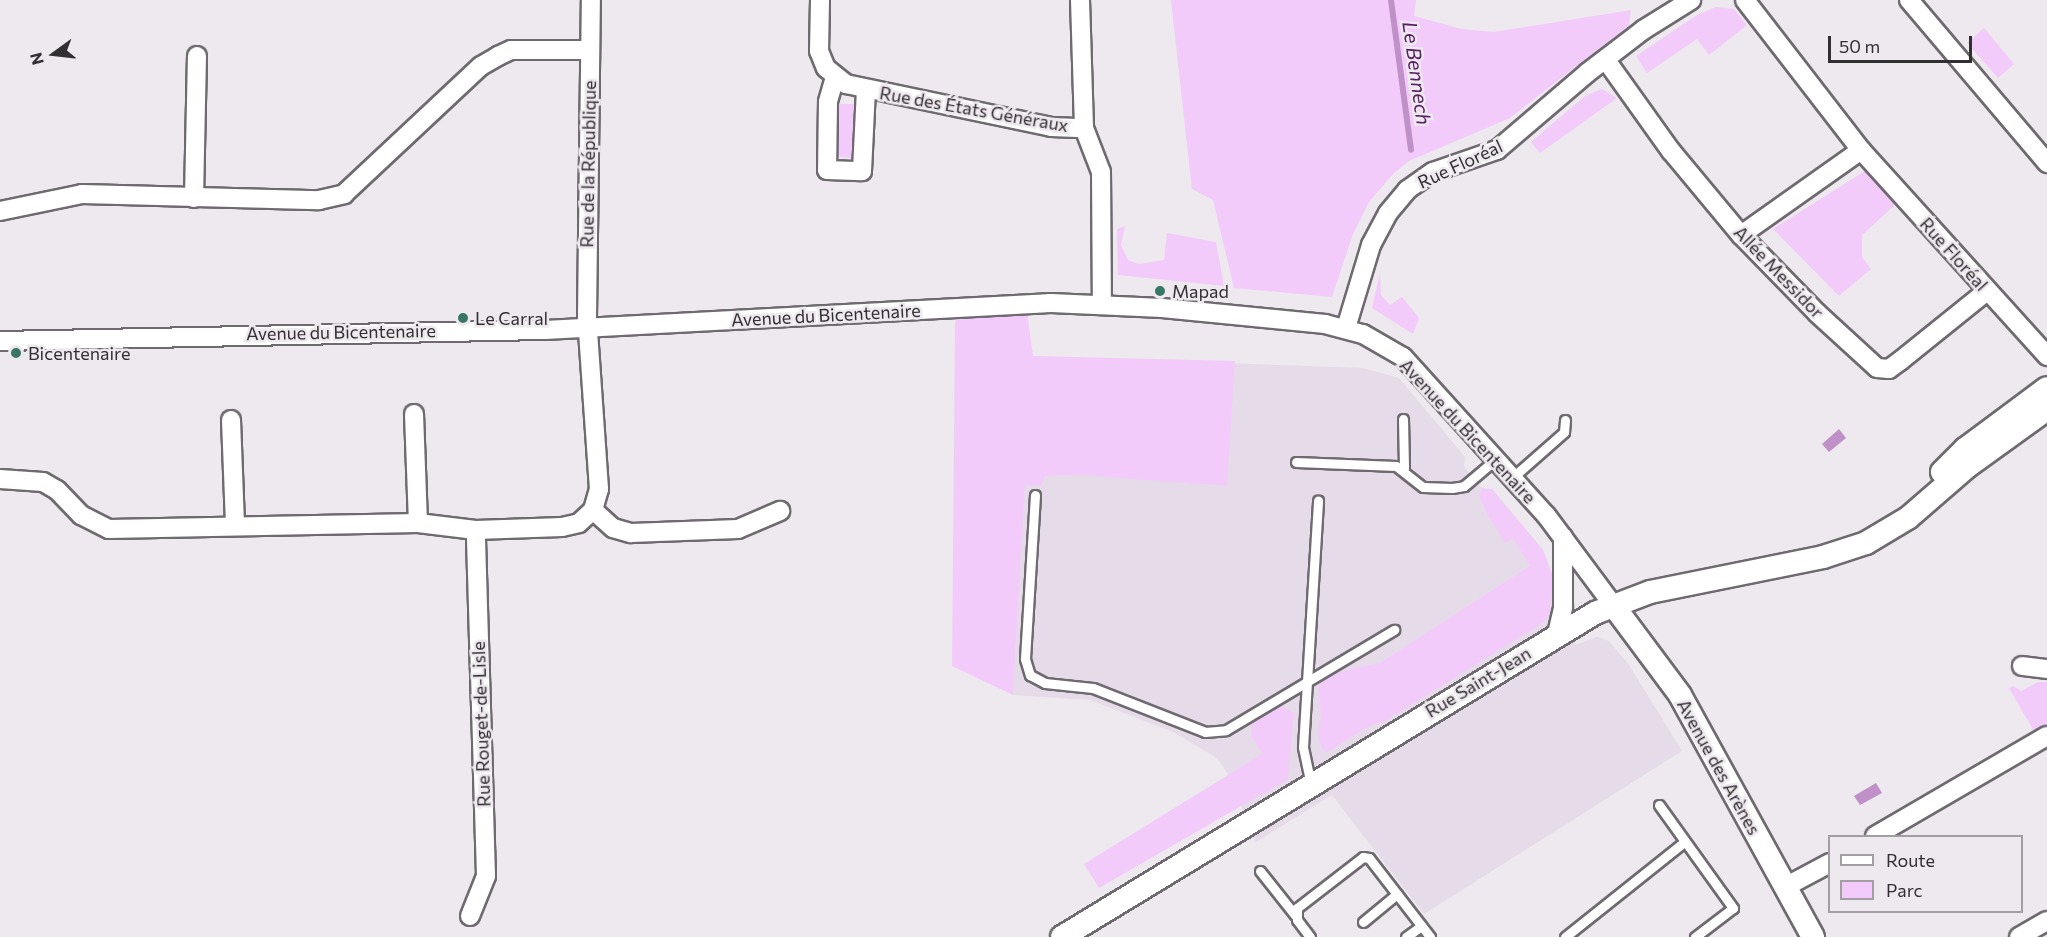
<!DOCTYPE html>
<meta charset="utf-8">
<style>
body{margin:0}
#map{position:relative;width:2047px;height:937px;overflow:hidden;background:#eee8ef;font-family:Commissioner,sans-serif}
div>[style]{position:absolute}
.built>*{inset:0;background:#e6dbe8}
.green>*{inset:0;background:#f3cbfb}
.water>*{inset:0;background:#c090c9}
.stream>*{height:6px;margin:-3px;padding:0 3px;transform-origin:3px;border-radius:3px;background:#c090c9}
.roads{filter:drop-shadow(2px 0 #6f6a70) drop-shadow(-2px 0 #6f6a70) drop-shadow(0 2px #6f6a70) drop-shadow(0 -2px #6f6a70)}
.service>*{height:9px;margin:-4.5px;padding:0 4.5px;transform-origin:4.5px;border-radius:4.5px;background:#fff}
.minor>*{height:18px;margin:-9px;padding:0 9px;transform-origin:9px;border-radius:9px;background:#fff}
.tertiary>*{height:22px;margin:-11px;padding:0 11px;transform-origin:11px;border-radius:11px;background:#fff}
.dots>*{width:16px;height:16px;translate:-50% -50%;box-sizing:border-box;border:3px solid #eee8ef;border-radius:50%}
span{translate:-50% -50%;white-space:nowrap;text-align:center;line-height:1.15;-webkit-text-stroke:5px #eee8ef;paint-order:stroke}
.street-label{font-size:18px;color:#322f32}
.poi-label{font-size:18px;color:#322f32}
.left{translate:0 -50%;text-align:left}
.water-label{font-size:20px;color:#5a2065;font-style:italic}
.legend{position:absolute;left:1828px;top:835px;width:195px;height:78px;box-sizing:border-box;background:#eee8ef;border:2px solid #a39ea3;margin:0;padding:8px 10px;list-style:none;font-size:18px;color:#322f32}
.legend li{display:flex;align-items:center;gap:12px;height:30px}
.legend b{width:30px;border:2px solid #a39ea3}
.north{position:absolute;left:24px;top:24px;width:60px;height:60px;-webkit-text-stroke:4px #eee8ef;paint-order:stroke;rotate:255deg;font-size:16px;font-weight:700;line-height:24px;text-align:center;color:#322f32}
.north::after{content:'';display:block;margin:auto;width:21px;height:27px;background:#322f32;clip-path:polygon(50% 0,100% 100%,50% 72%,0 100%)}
.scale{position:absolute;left:1828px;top:36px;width:144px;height:27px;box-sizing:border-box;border:3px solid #322f32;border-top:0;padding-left:8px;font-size:18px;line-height:21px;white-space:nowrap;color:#322f32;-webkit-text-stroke:4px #eee8ef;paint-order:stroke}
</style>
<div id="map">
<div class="built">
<div style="clip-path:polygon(1032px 356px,1362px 368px,1399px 378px,1465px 457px,1464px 467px,1482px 488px,1492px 489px,1543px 550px,1576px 645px,1597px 637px,1609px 641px,1629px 665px,1682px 751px,1424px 914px,1332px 795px,1256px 842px,1228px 774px,1217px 758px,1173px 732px,1090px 700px,1013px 695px)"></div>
</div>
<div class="green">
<div style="clip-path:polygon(1171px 0,1416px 0,1414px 16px,1462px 29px,1494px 32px,1631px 10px,1629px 25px,1510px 118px,1409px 161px,1393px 174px,1369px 202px,1353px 234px,1332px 297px,1234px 288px,1213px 200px,1192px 189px)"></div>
<div style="clip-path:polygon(1716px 7px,1734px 9px,1747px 25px,1709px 55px,1697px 39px,1647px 73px,1636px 56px,1697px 15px)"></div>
<div style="clip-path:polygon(1984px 28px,2014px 64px,1998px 78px,1967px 43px)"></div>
<div style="clip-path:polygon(1602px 89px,1617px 98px,1540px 153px,1531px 142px,1585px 96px)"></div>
<div style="clip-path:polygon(837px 104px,855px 104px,856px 159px,835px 156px)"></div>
<div style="clip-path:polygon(1865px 171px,1895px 205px,1862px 235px,1862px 257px,1871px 269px,1839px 296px,1773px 229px)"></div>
<div style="clip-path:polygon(1125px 226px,1121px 245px,1128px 260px,1139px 264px,1164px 260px,1167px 233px,1216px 242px,1224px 286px,1118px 275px,1117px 229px)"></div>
<div style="clip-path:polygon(1380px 273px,1381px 295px,1390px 305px,1402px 297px,1419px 318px,1413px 334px,1372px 308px)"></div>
<div style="clip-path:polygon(1027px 313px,1033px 356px,1235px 361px,1227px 486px,1082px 475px,1045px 476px,1041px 486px,1025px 485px,1013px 695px,952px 666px,955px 324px,957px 318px)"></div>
<div style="clip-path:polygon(1482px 489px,1492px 489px,1543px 550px,1553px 576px,1550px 614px,1544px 622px,1385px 721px,1371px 725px,1327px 752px,1322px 749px,1318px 733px,1321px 717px,1318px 687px,1325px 680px,1342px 671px,1380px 663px,1530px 566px,1513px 538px,1505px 543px,1488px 516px,1479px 496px)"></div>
<div style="clip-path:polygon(2038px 682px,2047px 682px,2047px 725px,2035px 733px,2009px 688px,2013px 686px,2021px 691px)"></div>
<div style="clip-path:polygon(1279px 705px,1294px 713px,1288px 779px,1099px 888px,1084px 864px,1262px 754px,1251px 735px,1252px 724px)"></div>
</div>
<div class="water">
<div style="clip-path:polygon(1839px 429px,1846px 438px,1829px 452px,1822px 444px)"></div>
<div style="clip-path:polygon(1876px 783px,1882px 793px,1860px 805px,1854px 796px)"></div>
</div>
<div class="stream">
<div style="left:1391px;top:0;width:151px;rotate:82.4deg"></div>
</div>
<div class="roads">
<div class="service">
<div style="left:1403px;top:419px;width:49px;rotate:88.8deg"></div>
<div style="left:1296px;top:462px;width:100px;rotate:2.3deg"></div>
<div style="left:1396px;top:466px;width:34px;rotate:38deg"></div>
<div style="left:1423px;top:487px;width:29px;rotate:2deg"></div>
<div style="left:1452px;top:488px;width:12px;rotate:-9deg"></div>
<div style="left:1464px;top:486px;width:42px;rotate:-40.2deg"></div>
<div style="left:1513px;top:477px;width:68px;rotate:-41.4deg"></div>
<div style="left:1564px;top:432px;width:12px;rotate:-85deg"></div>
<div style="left:1035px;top:495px;width:164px;rotate:93.5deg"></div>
<div style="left:1025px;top:659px;width:17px;rotate:73deg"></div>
<div style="left:1030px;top:675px;width:17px;rotate:28deg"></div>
<div style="left:1045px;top:683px;width:48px;rotate:5.9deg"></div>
<div style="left:1093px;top:688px;width:120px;rotate:21.4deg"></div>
<div style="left:1205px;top:732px;width:21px;rotate:-5deg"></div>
<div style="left:1226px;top:730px;width:196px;rotate:-30.8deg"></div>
<div style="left:1311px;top:785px;width:39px;rotate:-102deg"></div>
<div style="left:1303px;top:747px;width:247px;rotate:-86.5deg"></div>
<div style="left:1659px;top:805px;width:127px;rotate:54.3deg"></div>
<div style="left:1733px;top:908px;width:48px;rotate:142.7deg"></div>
<div style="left:1260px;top:871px;width:56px;rotate:51.5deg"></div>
<div style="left:1363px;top:922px;width:44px;rotate:-39.5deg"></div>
<div style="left:1310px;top:937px;width:21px;rotate:-127deg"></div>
<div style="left:1297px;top:920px;width:12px;rotate:-90deg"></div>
<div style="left:1297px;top:908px;width:83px;rotate:-37.7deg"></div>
<div style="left:1363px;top:857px;width:6px;rotate:9deg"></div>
<div style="left:1369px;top:858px;width:100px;rotate:52.3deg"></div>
<div style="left:1406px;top:937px;width:19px;rotate:-36deg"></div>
<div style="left:1565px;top:937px;width:152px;rotate:-38.6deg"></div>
</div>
<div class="minor">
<div style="left:820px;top:0;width:51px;rotate:91.1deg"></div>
<div style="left:819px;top:51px;width:18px;rotate:68deg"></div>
<div style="left:826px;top:68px;width:26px;rotate:39deg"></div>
<div style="left:846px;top:84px;width:209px;rotate:11.8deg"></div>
<div style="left:1051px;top:127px;width:33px;rotate:2deg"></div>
<div style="left:1084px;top:128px;width:47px;rotate:68.9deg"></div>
<div style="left:1101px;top:172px;width:132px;rotate:89.6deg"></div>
<div style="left:1080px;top:0;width:128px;rotate:88.2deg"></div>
<div style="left:1745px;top:0;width:190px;rotate:52.3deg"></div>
<div style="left:1861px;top:150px;width:278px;rotate:47.9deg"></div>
<div style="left:1909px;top:0;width:214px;rotate:49.7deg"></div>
<div style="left:1606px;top:60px;width:112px;rotate:54.5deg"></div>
<div style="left:1671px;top:151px;width:109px;rotate:50.2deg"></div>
<div style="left:1741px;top:235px;width:109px;rotate:45.7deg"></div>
<div style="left:1817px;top:313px;width:81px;rotate:42.5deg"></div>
<div style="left:1877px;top:368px;width:12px;rotate:5deg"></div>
<div style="left:1889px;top:369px;width:14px;rotate:-36deg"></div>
<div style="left:1900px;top:361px;width:112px;rotate:-38.8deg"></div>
<div style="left:835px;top:77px;width:26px;rotate:106deg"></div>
<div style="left:828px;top:102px;width:68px;rotate:90.8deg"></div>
<div style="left:827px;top:170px;width:35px;rotate:2deg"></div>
<div style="left:862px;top:171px;width:81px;rotate:-87.2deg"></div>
<div style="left:194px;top:198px;width:142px;rotate:-88.8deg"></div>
<div style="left:0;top:211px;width:84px;rotate:-11.7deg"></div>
<div style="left:82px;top:194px;width:237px;rotate:1.5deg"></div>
<div style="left:319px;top:200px;width:26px;rotate:-13deg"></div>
<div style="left:344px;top:194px;width:187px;rotate:-43.1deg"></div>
<div style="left:481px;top:66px;width:20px;rotate:-30deg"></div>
<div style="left:498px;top:56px;width:14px;rotate:-25deg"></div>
<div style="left:511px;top:50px;width:79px"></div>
<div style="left:1741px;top:235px;width:147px;rotate:-35.3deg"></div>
<div style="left:1346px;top:328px;width:87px;rotate:-73.2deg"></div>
<div style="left:1371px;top:245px;width:36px;rotate:-62deg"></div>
<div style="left:1388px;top:213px;width:30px;rotate:-50deg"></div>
<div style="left:1407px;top:190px;width:32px;rotate:-35deg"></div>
<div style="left:1433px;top:172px;width:68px;rotate:-19deg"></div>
<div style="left:1497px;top:150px;width:118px;rotate:-40.5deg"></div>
<div style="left:1587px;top:73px;width:71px;rotate:-37.5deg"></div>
<div style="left:1643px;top:30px;width:57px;rotate:-32deg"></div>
<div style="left:0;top:341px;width:545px;rotate:-1.16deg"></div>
<div style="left:545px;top:330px;width:507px;rotate:-3.05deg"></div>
<div style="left:1051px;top:303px;width:111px;rotate:2.6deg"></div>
<div style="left:1162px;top:308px;width:164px;rotate:5.6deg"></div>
<div style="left:1325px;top:324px;width:39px;rotate:15deg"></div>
<div style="left:1363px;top:334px;width:46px;rotate:29.9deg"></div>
<div style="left:1403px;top:357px;width:213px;rotate:47.9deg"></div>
<div style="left:1546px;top:515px;width:112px;rotate:53.3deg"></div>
<div style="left:414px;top:414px;width:109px;rotate:87.9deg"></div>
<div style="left:231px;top:420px;width:106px;rotate:87.8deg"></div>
<div style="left:0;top:479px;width:43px;rotate:4deg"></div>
<div style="left:43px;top:482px;width:16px;rotate:30deg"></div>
<div style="left:57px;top:490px;width:35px;rotate:46deg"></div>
<div style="left:81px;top:515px;width:31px;rotate:27deg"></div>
<div style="left:109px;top:529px;width:309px;rotate:-1.1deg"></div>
<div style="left:418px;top:523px;width:58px;rotate:6.9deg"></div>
<div style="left:476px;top:530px;width:86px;rotate:-2deg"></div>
<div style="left:562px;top:527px;width:17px;rotate:-13deg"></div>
<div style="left:579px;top:523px;width:19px;rotate:-43deg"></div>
<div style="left:593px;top:510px;width:22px;rotate:-74deg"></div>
<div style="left:599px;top:489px;width:172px;rotate:-94deg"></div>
<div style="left:587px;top:317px;width:317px;rotate:-89.3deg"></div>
<div style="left:593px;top:510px;width:27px;rotate:42deg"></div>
<div style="left:613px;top:528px;width:19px;rotate:16deg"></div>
<div style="left:631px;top:533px;width:107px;rotate:-2.1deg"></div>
<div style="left:738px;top:529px;width:46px;rotate:-23.2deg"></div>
<div style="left:1557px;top:634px;width:28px;rotate:-77deg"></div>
<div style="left:1563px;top:607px;width:70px;rotate:-90deg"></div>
<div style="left:2022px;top:666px;width:25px;rotate:7deg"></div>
<div style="left:1875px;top:836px;width:199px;rotate:-30.2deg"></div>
<div style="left:1785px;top:887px;width:51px;rotate:-28.1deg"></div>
<div style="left:470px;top:916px;width:43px;rotate:-68.2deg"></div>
<div style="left:486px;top:876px;width:346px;rotate:-91.7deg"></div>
<div style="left:2019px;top:937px;width:32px;rotate:-30deg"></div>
</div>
<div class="tertiary">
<div style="left:1942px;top:472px;width:33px;rotate:-45deg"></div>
<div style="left:1965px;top:449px;width:102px;rotate:-36.6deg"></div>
<div style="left:1613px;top:605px;width:112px;rotate:53.3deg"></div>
<div style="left:1680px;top:695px;width:276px;rotate:61.2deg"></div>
<div style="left:1062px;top:937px;width:624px;rotate:-31.29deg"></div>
<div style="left:1595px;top:613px;width:59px;rotate:-20.9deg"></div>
<div style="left:1650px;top:592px;width:177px;rotate:-11.4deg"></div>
<div style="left:1823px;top:557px;width:45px;rotate:-18deg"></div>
<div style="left:1866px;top:543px;width:49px;rotate:-30.8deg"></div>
<div style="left:1908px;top:518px;width:79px;rotate:-40.9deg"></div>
<div style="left:1968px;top:466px;width:97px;rotate:-35.8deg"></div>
</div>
</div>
<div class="dots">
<div style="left:1160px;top:291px;background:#387764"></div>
<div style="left:463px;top:318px;background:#387764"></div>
<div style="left:16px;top:353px;background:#387764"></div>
</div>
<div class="street-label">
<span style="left:974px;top:109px;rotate:10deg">Rue des États Généraux</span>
<span style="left:588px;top:164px;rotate:-89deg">Rue de la République</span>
<span style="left:1460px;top:164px;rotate:-25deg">Rue Floréal</span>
<span style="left:1954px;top:254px;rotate:48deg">Rue Floréal</span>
<span style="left:1779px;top:272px;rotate:46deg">Allée Messidor</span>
<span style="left:826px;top:315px;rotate:-3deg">Avenue du Bicentenaire</span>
<span style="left:341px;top:332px;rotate:-1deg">Avenue du Bicentenaire</span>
<span style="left:1468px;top:431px;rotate:47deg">Avenue du Bicentenaire</span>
<span style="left:1478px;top:682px;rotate:-31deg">Rue Saint-Jean</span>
<span style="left:481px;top:724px;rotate:-92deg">Rue Rouget-de-Lisle</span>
<span style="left:1719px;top:767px;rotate:61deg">Avenue des Arènes</span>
</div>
<div class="poi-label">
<span class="left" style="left:1172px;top:291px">Mapad</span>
<span class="left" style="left:475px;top:318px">Le Carral</span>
<span class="left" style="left:28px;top:353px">Bicentenaire</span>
</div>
<div class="water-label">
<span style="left:1417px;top:73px;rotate:82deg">Le Bennech</span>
</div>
<ul class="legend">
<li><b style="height:8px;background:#fff"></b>Route</li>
<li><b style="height:16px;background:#f3cbfb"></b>Parc</li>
</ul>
<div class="north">N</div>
<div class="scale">50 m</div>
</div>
